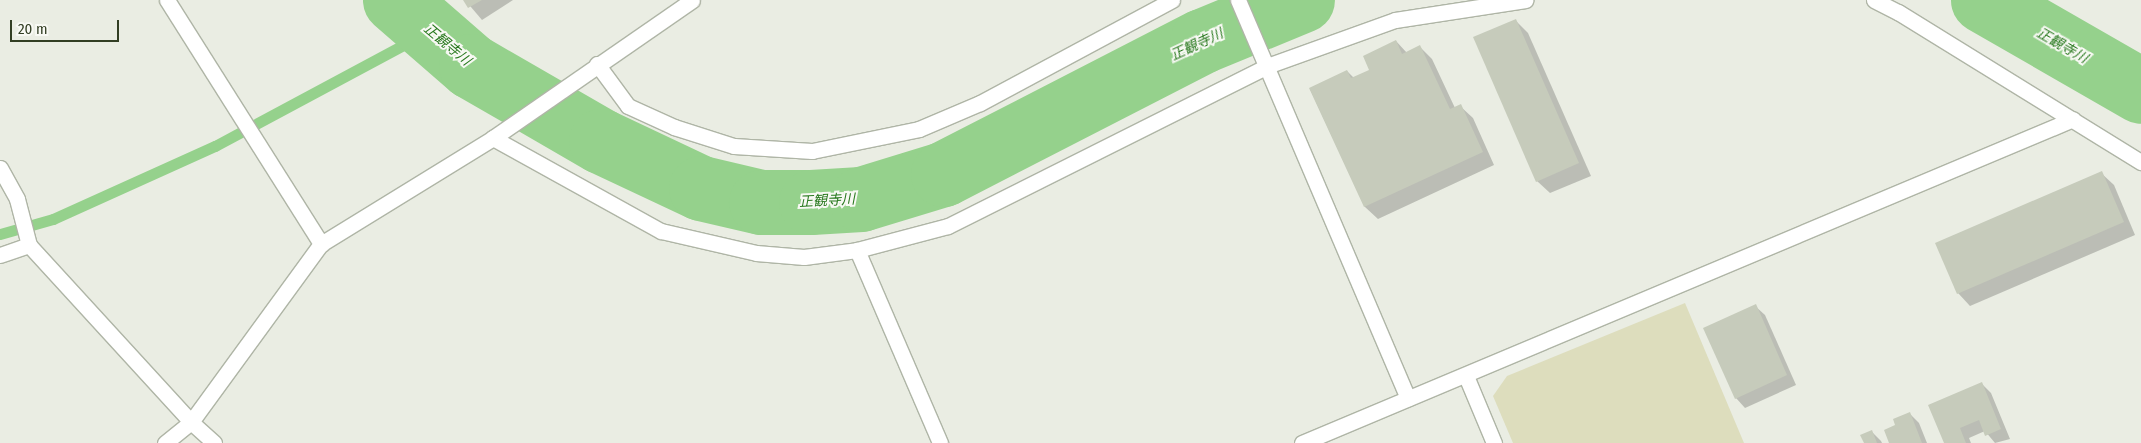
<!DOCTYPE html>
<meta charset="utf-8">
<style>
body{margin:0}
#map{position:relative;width:2141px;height:443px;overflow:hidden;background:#eaede3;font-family:"Fira Sans Condensed","Noto Sans JP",sans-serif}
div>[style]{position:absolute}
.green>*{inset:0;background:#ddddbd}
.shadow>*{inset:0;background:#0003}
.stream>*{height:11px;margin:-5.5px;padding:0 5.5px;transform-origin:5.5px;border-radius:5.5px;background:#95d18c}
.river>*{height:65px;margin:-32.5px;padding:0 32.5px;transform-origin:32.5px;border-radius:32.5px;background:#95d18c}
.building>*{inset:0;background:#c6cbbb}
.roads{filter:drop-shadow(1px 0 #afb5a6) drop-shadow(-1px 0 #afb5a6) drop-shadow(0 1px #afb5a6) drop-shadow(0 -1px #afb5a6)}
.minor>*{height:15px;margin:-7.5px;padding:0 7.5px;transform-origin:7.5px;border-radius:7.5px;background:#fff}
span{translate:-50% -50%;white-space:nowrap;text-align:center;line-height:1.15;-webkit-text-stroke:4px #f8f9f4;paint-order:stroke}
.water-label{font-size:14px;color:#28791e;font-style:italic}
.scale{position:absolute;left:10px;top:20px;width:109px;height:22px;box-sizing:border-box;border:2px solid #323e23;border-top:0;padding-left:6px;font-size:15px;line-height:18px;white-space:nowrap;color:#323e23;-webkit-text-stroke:4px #f8f9f4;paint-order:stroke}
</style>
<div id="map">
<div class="green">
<div style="clip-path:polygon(1685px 303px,1744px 443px,1513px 443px,1493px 396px,1507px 376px)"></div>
</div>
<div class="shadow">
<div style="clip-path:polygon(465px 0,513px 0,482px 20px)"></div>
<div style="clip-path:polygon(1515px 20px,1528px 33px,1591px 176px,1550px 193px,1537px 181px)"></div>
<div style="clip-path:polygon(1396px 41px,1407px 53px,1420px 47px,1432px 59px,1455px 108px,1460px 106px,1473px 118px,1494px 165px,1378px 219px,1365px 207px,1310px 89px,1347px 71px,1354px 78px,1371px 71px)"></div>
<div style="clip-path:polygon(2101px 173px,2114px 185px,2135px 235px,1970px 306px,1958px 293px)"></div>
<div style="clip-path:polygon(1755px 306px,1765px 315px,1796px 385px,1745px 408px,1736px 398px)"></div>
<div style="clip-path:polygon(1982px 384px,1991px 393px,2010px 439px,1995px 443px,1985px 431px,1969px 438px,1971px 443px,1946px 443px)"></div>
<div style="clip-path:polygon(1910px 414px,1919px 423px,1927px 443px,1890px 443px)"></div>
<div style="clip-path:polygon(1872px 432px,1881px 441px,1882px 443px,1865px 443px)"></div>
</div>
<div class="stream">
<div style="left:0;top:234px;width:55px;rotate:-15.8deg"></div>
<div style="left:53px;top:219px;width:178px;rotate:-24.3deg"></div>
<div style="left:215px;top:146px;width:242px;rotate:-28.2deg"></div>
</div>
<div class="river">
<div style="left:395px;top:0;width:101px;rotate:41deg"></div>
<div style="left:471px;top:66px;width:150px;rotate:30deg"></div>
<div style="left:601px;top:141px;width:110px;rotate:25.2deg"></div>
<div style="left:701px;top:188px;width:62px;rotate:13.1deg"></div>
<div style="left:761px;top:202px;width:50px"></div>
<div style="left:811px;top:202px;width:50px;rotate:-3.4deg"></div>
<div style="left:861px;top:199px;width:86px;rotate:-17deg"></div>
<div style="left:943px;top:174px;width:291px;rotate:-27.2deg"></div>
<div style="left:1202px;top:41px;width:108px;rotate:-22.3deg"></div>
<div style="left:1983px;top:0;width:182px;rotate:29.9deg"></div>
</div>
<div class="building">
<div style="clip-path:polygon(463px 0,482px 0,468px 8px)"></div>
<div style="clip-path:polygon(1516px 19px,1579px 163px,1536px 182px,1473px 37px)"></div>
<div style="clip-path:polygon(1396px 40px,1402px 54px,1420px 45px,1450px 109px,1461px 104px,1483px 152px,1364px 207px,1309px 88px,1347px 70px,1351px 78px,1369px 70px,1363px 56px)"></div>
<div style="clip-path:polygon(2102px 171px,2124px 222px,1957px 294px,1935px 243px)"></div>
<div style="clip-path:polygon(1756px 304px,1787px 375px,1735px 399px,1703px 328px)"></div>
<div style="clip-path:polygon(1982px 382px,2001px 429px,1985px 436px,1979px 420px,1960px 428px,1966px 443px,1944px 443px,1928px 405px)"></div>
<div style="clip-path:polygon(1910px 412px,1922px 443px,1889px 443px,1884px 430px,1895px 425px,1893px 419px)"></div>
<div style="clip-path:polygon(1872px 430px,1877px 443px,1864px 443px,1860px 435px)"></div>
</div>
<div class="roads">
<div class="minor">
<div style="left:167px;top:0;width:289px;rotate:57.7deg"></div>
<div style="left:1238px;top:0;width:433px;rotate:66.9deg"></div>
<div style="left:1874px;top:0;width:27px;rotate:27deg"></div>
<div style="left:1898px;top:12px;width:286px;rotate:31.7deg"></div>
<div style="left:597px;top:64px;width:52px;rotate:53.6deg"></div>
<div style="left:628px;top:106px;width:51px;rotate:24.5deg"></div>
<div style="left:674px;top:127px;width:63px;rotate:17.6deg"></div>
<div style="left:734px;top:146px;width:78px;rotate:3.7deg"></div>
<div style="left:812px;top:151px;width:109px;rotate:-11.6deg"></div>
<div style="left:919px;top:129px;width:66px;rotate:-23.1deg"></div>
<div style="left:980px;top:103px;width:218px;rotate:-28.2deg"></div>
<div style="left:493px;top:138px;width:192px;rotate:29deg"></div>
<div style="left:661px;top:231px;width:98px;rotate:13deg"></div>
<div style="left:756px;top:253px;width:48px;rotate:4.8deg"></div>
<div style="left:804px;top:257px;width:53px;rotate:-7.5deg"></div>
<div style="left:857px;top:250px;width:94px;rotate:-14.8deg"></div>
<div style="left:948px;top:226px;width:357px;rotate:-26.6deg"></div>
<div style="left:1267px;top:66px;width:136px;rotate:-19.8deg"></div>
<div style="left:1395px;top:20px;width:132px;rotate:-8.7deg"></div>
<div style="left:0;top:168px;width:35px;rotate:61deg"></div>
<div style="left:17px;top:199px;width:48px;rotate:75.4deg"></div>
<div style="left:29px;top:245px;width:240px;rotate:47.5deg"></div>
<div style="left:191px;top:422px;width:31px;rotate:42deg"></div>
<div style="left:857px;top:250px;width:210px;rotate:66.7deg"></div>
<div style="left:0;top:255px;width:31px;rotate:-19deg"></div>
<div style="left:1466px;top:376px;width:73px;rotate:67.3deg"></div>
<div style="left:165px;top:443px;width:33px;rotate:-39deg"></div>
<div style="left:191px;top:422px;width:220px;rotate:-53.9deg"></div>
<div style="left:321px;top:244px;width:202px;rotate:-31.6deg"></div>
<div style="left:493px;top:138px;width:242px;rotate:-34.7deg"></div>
<div style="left:1302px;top:443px;width:836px;rotate:-22.79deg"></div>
</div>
</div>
<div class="water-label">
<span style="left:447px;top:45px;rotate:40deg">正観寺川</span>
<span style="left:1197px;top:45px;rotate:-25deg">正観寺川</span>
<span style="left:2062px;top:46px;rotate:30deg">正観寺川</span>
<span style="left:827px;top:201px;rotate:-3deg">正観寺川</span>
</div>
<div class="scale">20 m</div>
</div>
